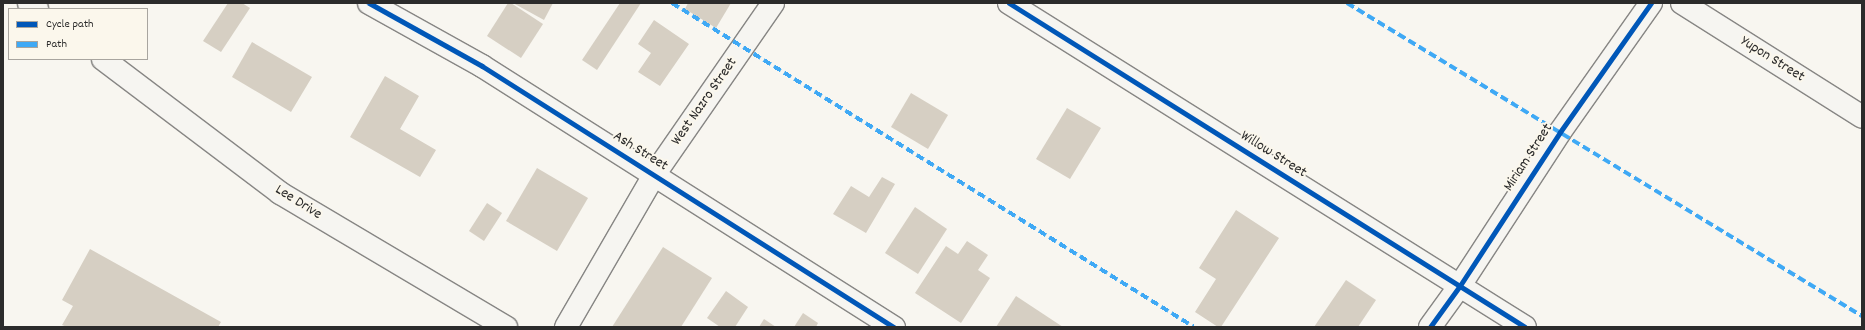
<!DOCTYPE html>
<style>
body{margin:0}
#map{position:relative;width:1865px;height:330px;overflow:hidden;background:#f8f6f0;font-family:Dekko,sans-serif}
div>[style]{position:absolute}
.building>*{inset:0;background:#d6cfc3}
.roads{filter:drop-shadow(1px 0 #878684) drop-shadow(-1px 0 #878684) drop-shadow(0 1px #878684) drop-shadow(0 -1px #878684)}
.street>*{height:22px;margin:-11px;padding:0 11px;transform-origin:11px;border-radius:11px;background:#f6f5f1}
.secondary>*{height:22px;margin:-11px;padding:0 11px;transform-origin:11px;border-radius:11px;background:#f6f5f1}
.quiet>*{height:4px;margin-top:-2px;transform-origin:0;background:repeating-linear-gradient(90deg,#3fa9f5 0 8px,transparent 0 12px)}
.cycleway>*{height:5px;margin:-2.5px;padding:0 2.5px;transform-origin:2.5px;border-radius:2.5px;background:#0057b8}
span{translate:-50% -50%;white-space:nowrap;text-align:center;line-height:1.15;-webkit-text-stroke:4px #fbf7ec;paint-order:stroke}
.street-label{font-size:15px;color:#2b2b2b}
.frame{position:absolute;inset:0;border:4px solid #2b2b2b;pointer-events:none}
.legend{position:absolute;left:8px;top:8px;width:140px;height:52px;box-sizing:border-box;background:#fbf7ec;border:1px solid #a8a59f;margin:0;padding:5px 7px;list-style:none;font-size:12px;color:#2b2b2b}
.legend li{display:flex;align-items:center;gap:8px;height:20px}
.legend b{width:20px;border:1px solid #a8a59f}
</style>
<div id="map">
<div class="building">
<div style="clip-path:polygon(228px 3px,242px 3px,250px 8px,221px 52px,203px 41px)"></div>
<div style="clip-path:polygon(508px 3px,511px 3px,543px 24px,521px 58px,487px 36px)"></div>
<div style="clip-path:polygon(513px 3px,553px 3px,544px 20px)"></div>
<div style="clip-path:polygon(620px 3px,641px 3px,597px 70px,582px 60px)"></div>
<div style="clip-path:polygon(688px 3px,731px 3px,716px 28px,685px 9px)"></div>
<div style="clip-path:polygon(654px 20px,689px 44px,660px 86px,638px 72px,651px 53px,638px 44px)"></div>
<div style="clip-path:polygon(252px 42px,312px 77px,291px 112px,232px 77px)"></div>
<div style="clip-path:polygon(385px 76px,419px 96px,400px 129px,436px 150px,420px 177px,350px 137px)"></div>
<div style="clip-path:polygon(911px 93px,948px 115px,928px 149px,891px 127px)"></div>
<div style="clip-path:polygon(1067px 108px,1101px 128px,1070px 179px,1036px 159px)"></div>
<div style="clip-path:polygon(537px 168px,588px 198px,557px 251px,506px 221px)"></div>
<div style="clip-path:polygon(882px 177px,895px 184px,866px 233px,833px 214px,851px 186px,869px 197px)"></div>
<div style="clip-path:polygon(487px 203px,502px 213px,484px 241px,469px 231px)"></div>
<div style="clip-path:polygon(915px 207px,947px 229px,918px 274px,885px 253px)"></div>
<div style="clip-path:polygon(1236px 210px,1279px 238px,1221px 327px,1218px 327px,1195px 312px,1216px 279px,1199px 268px)"></div>
<div style="clip-path:polygon(967px 241px,988px 255px,978px 270px,990px 278px,961px 323px,915px 293px,946px 246px,958px 254px)"></div>
<div style="clip-path:polygon(663px 247px,712px 278px,681px 327px,612px 327px)"></div>
<div style="clip-path:polygon(90px 249px,221px 322px,218px 327px,67px 327px,62px 325px,73px 306px,62px 300px)"></div>
<div style="clip-path:polygon(1346px 280px,1376px 300px,1358px 327px,1314px 327px)"></div>
<div style="clip-path:polygon(726px 291px,748px 307px,735px 327px,720px 327px,707px 318px)"></div>
<div style="clip-path:polygon(1016px 296px,1063px 327px,996px 327px)"></div>
<div style="clip-path:polygon(803px 313px,818px 323px,816px 327px,794px 327px)"></div>
<div style="clip-path:polygon(764px 319px,776px 327px,759px 327px)"></div>
</div>
<div class="roads">
<div class="street">
<div style="left:369px;top:3px;width:129px;rotate:29.1deg"></div>
<div style="left:482px;top:66px;width:488px;rotate:32.4deg"></div>
<div style="left:1009px;top:3px;width:609px;rotate:32.12deg"></div>
<div style="left:1682px;top:3px;width:213px;rotate:32.3deg"></div>
<div style="left:566px;top:327px;width:176px;rotate:-59.9deg"></div>
<div style="left:654px;top:175px;width:209px;rotate:-55.3deg"></div>
<div style="left:1430px;top:327px;width:49px;rotate:-54.1deg"></div>
<div style="left:1459px;top:287px;width:185px;rotate:-56.9deg"></div>
<div style="left:1560px;top:132px;width:158px;rotate:-54.8deg"></div>
</div>
<div class="secondary">
<div style="left:29px;top:3px;width:10px;rotate:37deg"></div>
<div style="left:103px;top:59px;width:222px;rotate:37.1deg"></div>
<div style="left:280px;top:193px;width:263px;rotate:30.7deg"></div>
</div>
</div>
<div class="quiet">
<div style="left:672px;top:3px;width:614px;rotate:31.83deg"></div>
<div style="left:1347px;top:3px;width:603px;rotate:31.29deg"></div>
</div>
<div class="cycleway">
<div style="left:369px;top:3px;width:129px;rotate:29.1deg"></div>
<div style="left:482px;top:66px;width:488px;rotate:32.4deg"></div>
<div style="left:1009px;top:3px;width:609px;rotate:32.12deg"></div>
<div style="left:1430px;top:327px;width:49px;rotate:-54.1deg"></div>
<div style="left:1459px;top:287px;width:185px;rotate:-56.9deg"></div>
<div style="left:1560px;top:132px;width:158px;rotate:-54.8deg"></div>
</div>
<div class="street-label">
<span style="left:1772px;top:60px;rotate:32deg">Yupon Street</span>
<span style="left:705px;top:102px;rotate:-55deg">West Nazro Street</span>
<span style="left:640px;top:152px;rotate:32deg">Ash Street</span>
<span style="left:1273px;top:155px;rotate:32deg">Willow Street</span>
<span style="left:1529px;top:158px;rotate:-57deg">Miriam Street</span>
<span style="left:298px;top:203px;rotate:32deg">Lee Drive</span>
</div>
<div class="frame"></div>
<ul class="legend">
<li><b style="height:5px;background:#0057b8"></b>Cycle path</li>
<li><b style="height:5px;background:#3fa9f5"></b>Path</li>
</ul>
</div>
